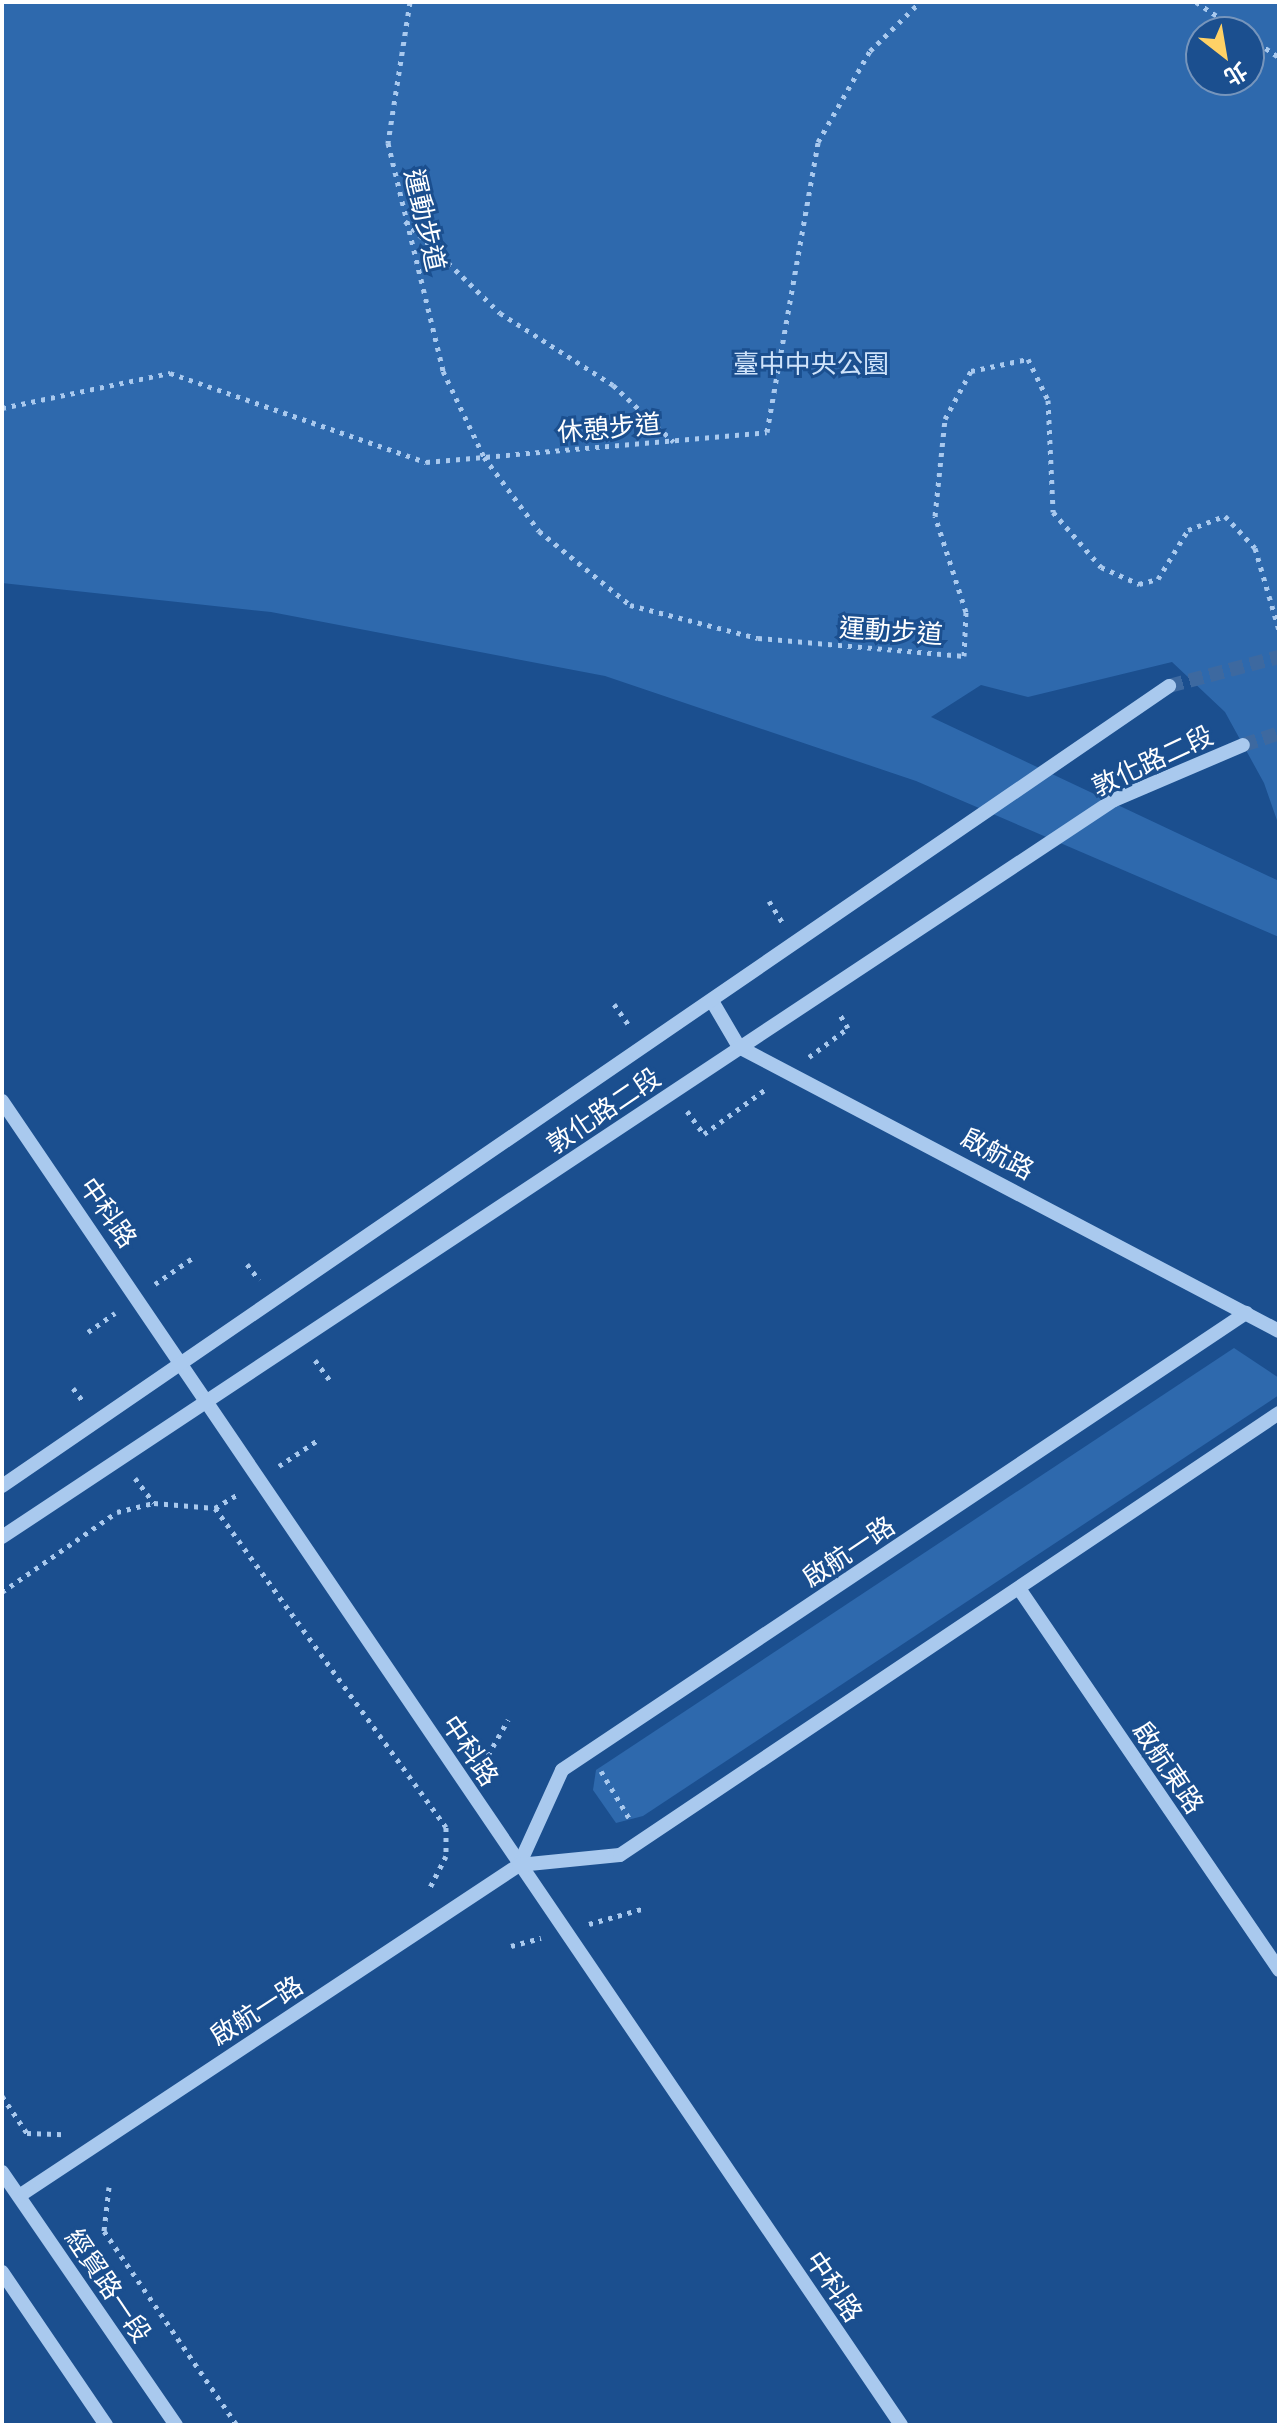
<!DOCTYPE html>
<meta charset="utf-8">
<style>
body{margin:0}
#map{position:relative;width:1281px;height:2427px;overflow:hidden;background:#1b4f8f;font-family:Barlow,"Noto Sans TC",sans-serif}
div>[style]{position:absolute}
.green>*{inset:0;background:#2e69ad}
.minor-tunnel>*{height:14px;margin-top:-7px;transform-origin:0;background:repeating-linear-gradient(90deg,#3d69a0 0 14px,transparent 0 21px)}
.path>*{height:5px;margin-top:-2.5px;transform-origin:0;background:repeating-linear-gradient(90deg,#a9c9ee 0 4px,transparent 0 10px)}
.minor>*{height:14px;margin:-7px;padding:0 7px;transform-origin:7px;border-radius:7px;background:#a9c9ee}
span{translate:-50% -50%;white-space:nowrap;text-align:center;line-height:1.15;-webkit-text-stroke:6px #1b4f8f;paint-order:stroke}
.street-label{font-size:26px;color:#fff}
.park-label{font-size:26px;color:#cfe3fa}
.frame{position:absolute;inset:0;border:4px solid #fff;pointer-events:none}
.north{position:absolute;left:1185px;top:16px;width:80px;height:80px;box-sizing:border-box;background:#1b4f8f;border:2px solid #7695bc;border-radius:50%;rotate:149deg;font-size:22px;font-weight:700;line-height:32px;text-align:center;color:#fff}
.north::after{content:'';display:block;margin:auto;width:28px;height:36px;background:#ffd166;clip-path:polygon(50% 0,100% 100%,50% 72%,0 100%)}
</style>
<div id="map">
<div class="green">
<div style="clip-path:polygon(evenodd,2px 2px,1279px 2px,1279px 826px,1264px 783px,1225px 712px,1172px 662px,1028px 697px,981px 685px,931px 717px,1279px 881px,1279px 937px,916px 781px,605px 676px,271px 612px,2px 583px,2px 2px,1201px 32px,1249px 32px,1249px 80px,1201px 80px,1201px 32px)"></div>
<div style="clip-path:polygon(1234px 1348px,1279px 1378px,1279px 1395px,643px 1816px,616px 1823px,593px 1790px,596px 1770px)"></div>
</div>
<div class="minor-tunnel">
<div style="left:1169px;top:686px;width:114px;rotate:-14.8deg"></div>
<div style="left:1243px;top:745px;width:38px;rotate:-18deg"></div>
</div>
<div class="path">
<div style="left:410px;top:2px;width:143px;rotate:98.9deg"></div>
<div style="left:388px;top:143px;width:235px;rotate:76.4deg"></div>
<div style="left:443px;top:371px;width:95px;rotate:64.5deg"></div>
<div style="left:484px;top:457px;width:92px;rotate:53.4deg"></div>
<div style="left:539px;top:531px;width:117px;rotate:39.1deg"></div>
<div style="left:630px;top:605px;width:132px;rotate:14.5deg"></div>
<div style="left:758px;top:638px;width:207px;rotate:5deg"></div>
<div style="left:964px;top:656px;width:44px;rotate:-87.4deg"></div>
<div style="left:966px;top:612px;width:101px;rotate:-107.9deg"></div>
<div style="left:935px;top:516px;width:98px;rotate:-84.1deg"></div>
<div style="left:945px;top:419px;width:55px;rotate:-61.6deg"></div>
<div style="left:971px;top:371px;width:58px;rotate:-11.9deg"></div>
<div style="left:1028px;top:359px;width:46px;rotate:64deg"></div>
<div style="left:1048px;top:400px;width:112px;rotate:87.4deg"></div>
<div style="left:1053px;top:512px;width:73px;rotate:48.9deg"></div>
<div style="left:1101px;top:567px;width:42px;rotate:24.1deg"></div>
<div style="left:1139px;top:584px;width:20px;rotate:-15deg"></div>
<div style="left:1158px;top:579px;width:57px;rotate:-58.5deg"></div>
<div style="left:1188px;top:530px;width:40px;rotate:-21deg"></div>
<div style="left:1225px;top:516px;width:44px;rotate:46.8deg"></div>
<div style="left:1255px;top:548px;width:85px;rotate:73.7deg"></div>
<div style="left:1196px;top:2px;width:54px;rotate:33.7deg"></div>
<div style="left:1249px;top:37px;width:36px;rotate:34deg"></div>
<div style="left:405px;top:221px;width:132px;rotate:44.1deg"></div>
<div style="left:500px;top:313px;width:134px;rotate:32.5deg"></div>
<div style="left:613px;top:385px;width:83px;rotate:43.1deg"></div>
<div style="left:2px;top:408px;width:172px;rotate:-11.8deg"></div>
<div style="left:170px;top:373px;width:271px;rotate:19.2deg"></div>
<div style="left:426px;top:462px;width:342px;rotate:-5deg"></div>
<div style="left:767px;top:432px;width:294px;rotate:-80deg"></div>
<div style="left:818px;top:142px;width:105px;rotate:-60.3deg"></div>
<div style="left:870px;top:51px;width:70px;rotate:-44.4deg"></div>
<div style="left:769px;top:901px;width:26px;rotate:58deg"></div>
<div style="left:614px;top:1004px;width:28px;rotate:55deg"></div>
<div style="left:809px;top:1057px;width:49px;rotate:-36.6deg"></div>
<div style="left:848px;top:1028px;width:17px;rotate:-121deg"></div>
<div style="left:687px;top:1111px;width:29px;rotate:54deg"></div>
<div style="left:704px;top:1134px;width:77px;rotate:-36deg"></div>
<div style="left:247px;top:1264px;width:20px;rotate:53deg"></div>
<div style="left:155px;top:1284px;width:47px;rotate:-34.7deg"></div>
<div style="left:88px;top:1332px;width:33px;rotate:-35deg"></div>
<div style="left:315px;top:1360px;width:27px;rotate:54deg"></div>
<div style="left:73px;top:1388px;width:15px;rotate:53deg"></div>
<div style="left:279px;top:1466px;width:47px;rotate:-33.7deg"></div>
<div style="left:135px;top:1478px;width:31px;rotate:53deg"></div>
<div style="left:215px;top:1508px;width:27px;rotate:-31deg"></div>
<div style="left:2px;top:1592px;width:140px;rotate:-34.8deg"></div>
<div style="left:117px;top:1512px;width:38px;rotate:-14deg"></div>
<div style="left:154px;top:1503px;width:61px;rotate:4.7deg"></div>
<div style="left:215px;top:1508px;width:394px;rotate:54.1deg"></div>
<div style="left:446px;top:1827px;width:29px;rotate:90deg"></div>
<div style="left:446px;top:1856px;width:39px;rotate:117deg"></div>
<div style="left:483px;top:1764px;width:51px;rotate:-60.4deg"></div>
<div style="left:601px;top:1771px;width:55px;rotate:59.2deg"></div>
<div style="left:589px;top:1924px;width:58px;rotate:-15.9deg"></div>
<div style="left:511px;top:1946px;width:31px;rotate:-15deg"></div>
<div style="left:2px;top:2096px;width:45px;rotate:56deg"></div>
<div style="left:27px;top:2133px;width:37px;rotate:2deg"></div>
<div style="left:109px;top:2187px;width:44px;rotate:96.5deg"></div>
<div style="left:104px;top:2231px;width:235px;rotate:55.6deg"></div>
</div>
<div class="minor">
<div style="left:712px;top:1001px;width:53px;rotate:59.6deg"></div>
<div style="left:739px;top:1047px;width:610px;rotate:27.74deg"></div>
<div style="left:2px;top:1101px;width:1600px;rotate:55.82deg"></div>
<div style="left:2px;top:1486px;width:1415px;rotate:-34.43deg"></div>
<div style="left:2px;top:1537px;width:1334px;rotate:-33.54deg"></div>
<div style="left:1114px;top:800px;width:140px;rotate:-23.1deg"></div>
<div style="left:1020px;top:1590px;width:460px;rotate:55.7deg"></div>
<div style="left:519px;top:1865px;width:104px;rotate:-65.6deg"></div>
<div style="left:562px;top:1770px;width:823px;rotate:-33.75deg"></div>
<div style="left:2px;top:2172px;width:307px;rotate:55.5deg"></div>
<div style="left:19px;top:2196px;width:600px;rotate:-33.5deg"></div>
<div style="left:519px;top:1865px;width:101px;rotate:-5.7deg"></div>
<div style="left:620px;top:1855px;width:794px;rotate:-33.85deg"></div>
<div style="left:2px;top:2272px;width:185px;rotate:55.8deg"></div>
</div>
<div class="street-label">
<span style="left:426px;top:220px;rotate:77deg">運動步道</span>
<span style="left:609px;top:427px;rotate:-5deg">休憩步道</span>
<span style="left:891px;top:630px;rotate:4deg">運動步道</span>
<span style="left:1152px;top:760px;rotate:-25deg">敦化路二段</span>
<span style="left:603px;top:1110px;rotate:-34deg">敦化路二段</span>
<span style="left:998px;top:1153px;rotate:28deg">啟航路</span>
<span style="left:109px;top:1212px;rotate:55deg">中科路</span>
<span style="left:848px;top:1551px;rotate:-34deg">啟航一路</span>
<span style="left:471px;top:1750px;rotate:56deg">中科路</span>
<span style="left:1169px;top:1767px;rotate:56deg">啟航東路</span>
<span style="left:256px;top:2010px;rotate:-33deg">啟航一路</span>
<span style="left:109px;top:2285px;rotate:56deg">經貿路一段</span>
<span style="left:835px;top:2286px;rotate:56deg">中科路</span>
</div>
<div class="park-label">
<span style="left:811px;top:363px">臺中中央公園</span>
</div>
<div class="frame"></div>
<div class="north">北</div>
</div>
